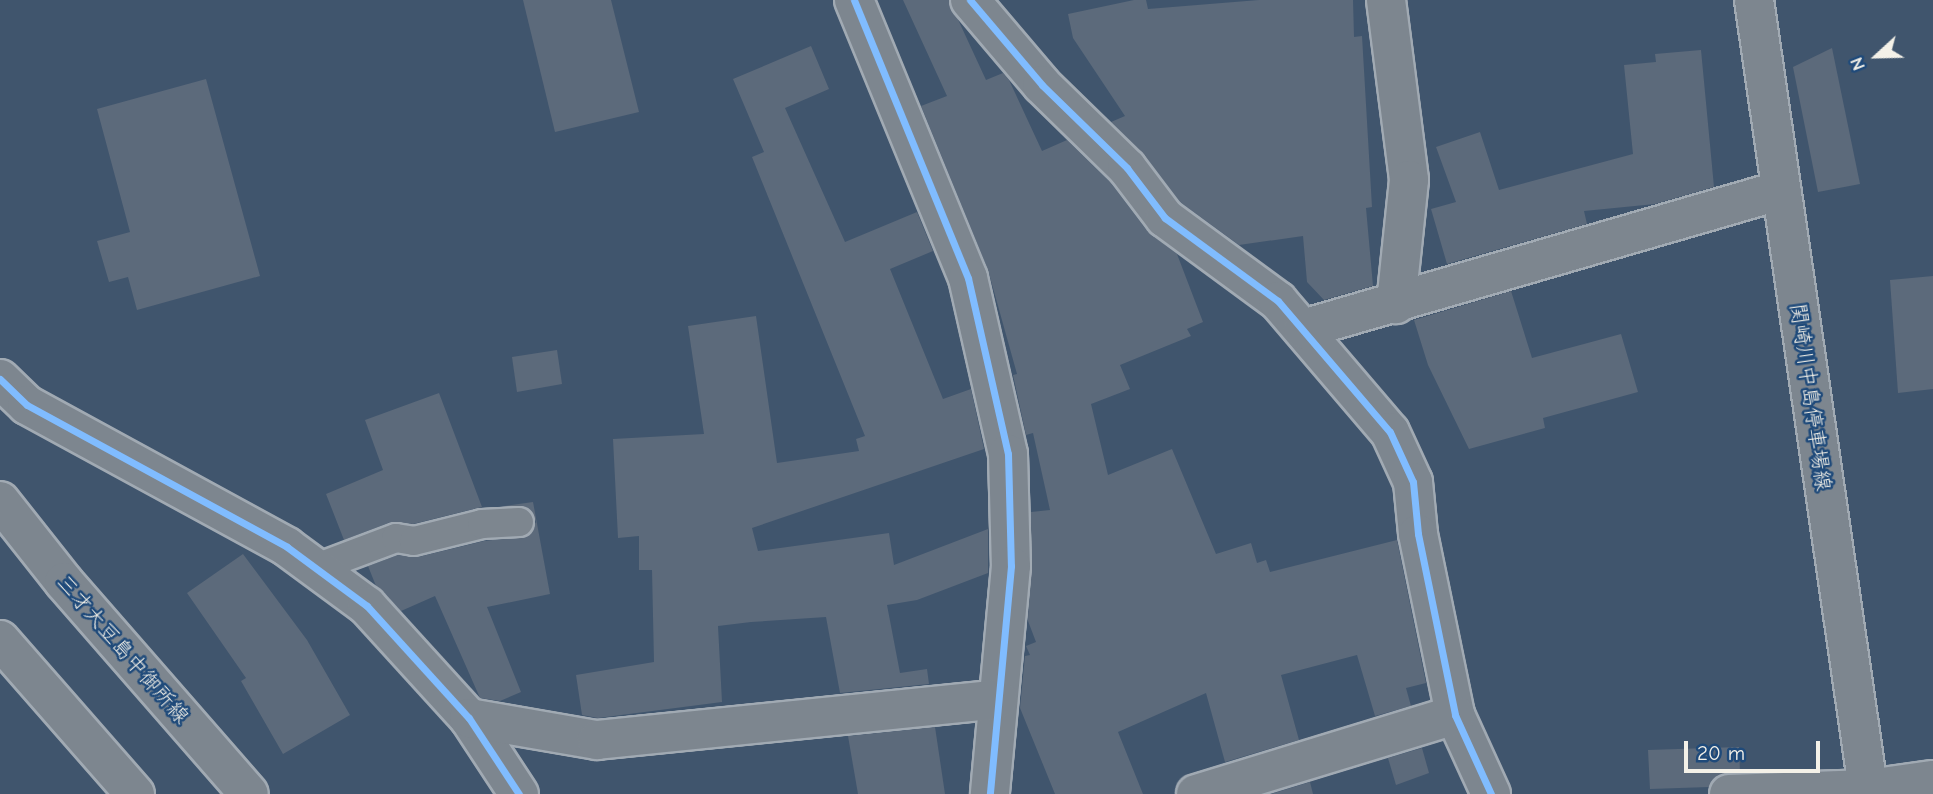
<!DOCTYPE html>
<meta charset="utf-8">
<style>
body{margin:0}
#map{position:relative;width:1933px;height:794px;overflow:hidden;background:#40556d;font-family:"Comic Neue","Klee One",sans-serif}
div>[style]{position:absolute}
.building>*{inset:0;background:#5c6a7b}
.roads{filter:drop-shadow(2px 0 #a1aab3) drop-shadow(-2px 0 #a1aab3) drop-shadow(0 2px #a1aab3) drop-shadow(0 -2px #a1aab3)}
.service>*{height:28px;margin:-14px;padding:0 14px;transform-origin:14px;border-radius:14px;background:#7d868f}
.minor>*{height:38px;margin:-19px;padding:0 19px;transform-origin:19px;border-radius:19px;background:#7d868f}
.secondary>*{height:38px;margin:-19px;padding:0 19px;transform-origin:19px;border-radius:19px;background:#7d868f}
.cycleway>*{height:7px;margin:-3.5px;padding:0 3.5px;transform-origin:3.5px;border-radius:3.5px;background:#80bcff}
span{translate:-50% -50%;white-space:nowrap;text-align:center;line-height:1.15;-webkit-text-stroke:5px #1f4a7a;paint-order:stroke}
.street-label{font-size:21px;color:#f4f1e8}
.north{position:absolute;left:1842px;top:21px;width:70px;height:70px;-webkit-text-stroke:5px #1f4a7a;paint-order:stroke;rotate:248deg;font-size:19px;font-weight:700;line-height:28px;text-align:center;color:#f4f1e8}
.north::after{content:'';display:block;margin:auto;width:24px;height:32px;background:#f4f1e8;clip-path:polygon(50% 0,100% 100%,50% 72%,0 100%)}
.scale{position:absolute;left:1684px;top:741px;width:136px;height:32px;box-sizing:border-box;border:4px solid #f4f1e8;border-top:0;padding-left:9px;font-size:21px;line-height:24px;white-space:nowrap;color:#f4f1e8;-webkit-text-stroke:5px #1f4a7a;paint-order:stroke}
</style>
<div id="map">
<div class="building">
<div style="clip-path:polygon(523px 0,611px 0,639px 112px,555px 132px)"></div>
<div style="clip-path:polygon(903px 0,949px 0,986px 80px,1003px 73px,1009px 80px,1042px 151px,1067px 140px,1111px 183px,1148px 232px,1177px 254px,1203px 322px,1187px 329px,1191px 336px,1120px 365px,1130px 389px,1091px 404px,1108px 475px,1172px 449px,1216px 554px,1251px 543px,1257px 563px,1266px 560px,1270px 572px,1397px 540px,1426px 683px,1406px 688px,1411px 706px,1375px 716px,1357px 655px,1281px 675px,1299px 740px,1225px 762px,1206px 693px,1118px 732px,1143px 794px,1055px 794px,1020px 708px,1025px 656px,1030px 655px,1026px 646px,1036px 642px,1028px 621px,1031px 512px,1050px 510px,1033px 433px,1026px 435px,1013px 375px,1017px 374px,988px 270px,921px 106px,947px 96px)"></div>
<div style="clip-path:polygon(1134px 0,1146px 0,1148px 9px,1259px 0,1353px 0,1354px 37px,1362px 36px,1372px 207px,1366px 208px,1373px 286px,1324px 300px,1307px 282px,1303px 236px,1239px 245px,1180px 202px,1144px 155px,1111px 122px,1125px 116px,1073px 38px,1068px 14px)"></div>
<div style="clip-path:polygon(811px 46px,829px 89px,785px 108px,845px 242px,917px 212px,933px 251px,890px 269px,943px 399px,971px 389px,984px 449px,752px 528px,758px 551px,889px 533px,894px 565px,988px 529px,988px 573px,917px 600px,887px 605px,900px 673px,927px 669px,929px 684px,840px 693px,826px 617px,751px 622px,718px 626px,722px 702px,598px 718px,582px 715px,576px 675px,654px 662px,652px 570px,639px 570px,639px 536px,618px 538px,613px 439px,704px 434px,688px 326px,756px 316px,777px 463px,859px 451px,856px 439px,865px 436px,752px 157px,764px 152px,733px 79px)"></div>
<div style="clip-path:polygon(1832px 48px,1860px 184px,1818px 192px,1793px 67px)"></div>
<div style="clip-path:polygon(1701px 50px,1714px 187px,1655px 204px,1584px 211px,1587px 224px,1447px 264px,1431px 209px,1456px 202px,1436px 147px,1480px 132px,1499px 190px,1633px 154px,1624px 65px,1656px 62px,1655px 54px)"></div>
<div style="clip-path:polygon(206px 79px,260px 276px,137px 310px,128px 277px,109px 282px,97px 241px,130px 232px,97px 109px)"></div>
<div style="clip-path:polygon(1933px 276px,1933px 389px,1898px 393px,1890px 280px)"></div>
<div style="clip-path:polygon(1511px 291px,1532px 358px,1621px 334px,1638px 392px,1543px 418px,1545px 428px,1469px 449px,1428px 365px,1414px 320px)"></div>
<div style="clip-path:polygon(557px 350px,562px 384px,517px 392px,512px 357px)"></div>
<div style="clip-path:polygon(439px 393px,482px 507px,413px 524px,391px 522px,344px 540px,326px 494px,383px 470px,365px 420px)"></div>
<div style="clip-path:polygon(533px 502px,550px 594px,487px 607px,521px 692px,500px 701px,480px 698px,435px 596px,401px 611px,376px 586px,368px 566px,398px 555px,418px 557px,484px 541px,527px 536px,536px 522px,532px 512px,526px 507px,505px 506px)"></div>
<div style="clip-path:polygon(243px 554px,307px 640px,350px 715px,283px 754px,241px 681px,246px 678px,187px 593px)"></div>
<div style="clip-path:polygon(935px 727px,945px 794px,858px 794px,848px 736px)"></div>
<div style="clip-path:polygon(1739px 747px,1740px 772px,1718px 775px,1709px 787px,1650px 789px,1648px 750px)"></div>
<div style="clip-path:polygon(1422px 748px,1429px 773px,1396px 785px,1388px 758px)"></div>
<div style="clip-path:polygon(1310px 782px,1313px 794px,1271px 794px)"></div>
</div>
<div class="roads">
<div class="service">
<div style="left:316px;top:568px;width:85px;rotate:-20.6deg"></div>
<div style="left:396px;top:538px;width:18px;rotate:9deg"></div>
<div style="left:414px;top:541px;width:70px;rotate:-14deg"></div>
<div style="left:482px;top:524px;width:37px;rotate:-3deg"></div>
</div>
<div class="minor">
<div style="left:854px;top:0;width:300px;rotate:67.7deg"></div>
<div style="left:968px;top:278px;width:180px;rotate:77.2deg"></div>
<div style="left:1008px;top:454px;width:112px;rotate:88.5deg"></div>
<div style="left:1011px;top:566px;width:229px;rotate:95.3deg"></div>
<div style="left:970px;top:0;width:111px;rotate:49.7deg"></div>
<div style="left:1042px;top:85px;width:119px;rotate:44.3deg"></div>
<div style="left:1127px;top:168px;width:63px;rotate:52.8deg"></div>
<div style="left:1165px;top:218px;width:140px;rotate:36.3deg"></div>
<div style="left:1278px;top:301px;width:172px;rotate:49.5deg"></div>
<div style="left:1390px;top:432px;width:55px;rotate:65.3deg"></div>
<div style="left:1413px;top:482px;width:52px;rotate:84.5deg"></div>
<div style="left:1418px;top:534px;width:185px;rotate:78.4deg"></div>
<div style="left:1455px;top:715px;width:87px;rotate:65.5deg"></div>
<div style="left:1386px;top:0;width:181px;rotate:82.7deg"></div>
<div style="left:1409px;top:180px;width:125px;rotate:96deg"></div>
<div style="left:1303px;top:329px;width:498px;rotate:-16.2deg"></div>
<div style="left:0;top:379px;width:37px;rotate:44deg"></div>
<div style="left:27px;top:405px;width:296px;rotate:28.6deg"></div>
<div style="left:287px;top:547px;width:99px;rotate:36.4deg"></div>
<div style="left:367px;top:606px;width:151px;rotate:47.7deg"></div>
<div style="left:469px;top:718px;width:91px;rotate:56.7deg"></div>
<div style="left:469px;top:718px;width:130px;rotate:9.8deg"></div>
<div style="left:597px;top:740px;width:403px;rotate:-5.8deg"></div>
<div style="left:1196px;top:794px;width:271px;rotate:-17deg"></div>
<div style="left:1729px;top:794px;width:139px;rotate:-2.1deg"></div>
<div style="left:1868px;top:789px;width:66px;rotate:-7.9deg"></div>
</div>
<div class="secondary">
<div style="left:1754px;top:0;width:802px;rotate:81.76deg"></div>
<div style="left:0;top:501px;width:103px;rotate:51.7deg"></div>
<div style="left:64px;top:582px;width:281px;rotate:48.9deg"></div>
<div style="left:0;top:640px;width:205px;rotate:48.8deg"></div>
</div>
</div>
<div class="cycleway">
<div style="left:854px;top:0;width:300px;rotate:67.7deg"></div>
<div style="left:968px;top:278px;width:180px;rotate:77.2deg"></div>
<div style="left:1008px;top:454px;width:112px;rotate:88.5deg"></div>
<div style="left:1011px;top:566px;width:229px;rotate:95.3deg"></div>
<div style="left:970px;top:0;width:111px;rotate:49.7deg"></div>
<div style="left:1042px;top:85px;width:119px;rotate:44.3deg"></div>
<div style="left:1127px;top:168px;width:63px;rotate:52.8deg"></div>
<div style="left:1165px;top:218px;width:140px;rotate:36.3deg"></div>
<div style="left:1278px;top:301px;width:172px;rotate:49.5deg"></div>
<div style="left:1390px;top:432px;width:55px;rotate:65.3deg"></div>
<div style="left:1413px;top:482px;width:52px;rotate:84.5deg"></div>
<div style="left:1418px;top:534px;width:185px;rotate:78.4deg"></div>
<div style="left:1455px;top:715px;width:87px;rotate:65.5deg"></div>
<div style="left:0;top:379px;width:37px;rotate:44deg"></div>
<div style="left:27px;top:405px;width:296px;rotate:28.6deg"></div>
<div style="left:287px;top:547px;width:99px;rotate:36.4deg"></div>
<div style="left:367px;top:606px;width:151px;rotate:47.7deg"></div>
<div style="left:469px;top:718px;width:91px;rotate:56.7deg"></div>
</div>
<div class="street-label">
<span style="left:1811px;top:397px;rotate:82deg">関崎川中島停車場線</span>
<span style="left:123px;top:649px;rotate:49deg">三才大豆島中御所線</span>
</div>
<div class="north">N</div>
<div class="scale">20 m</div>
</div>
